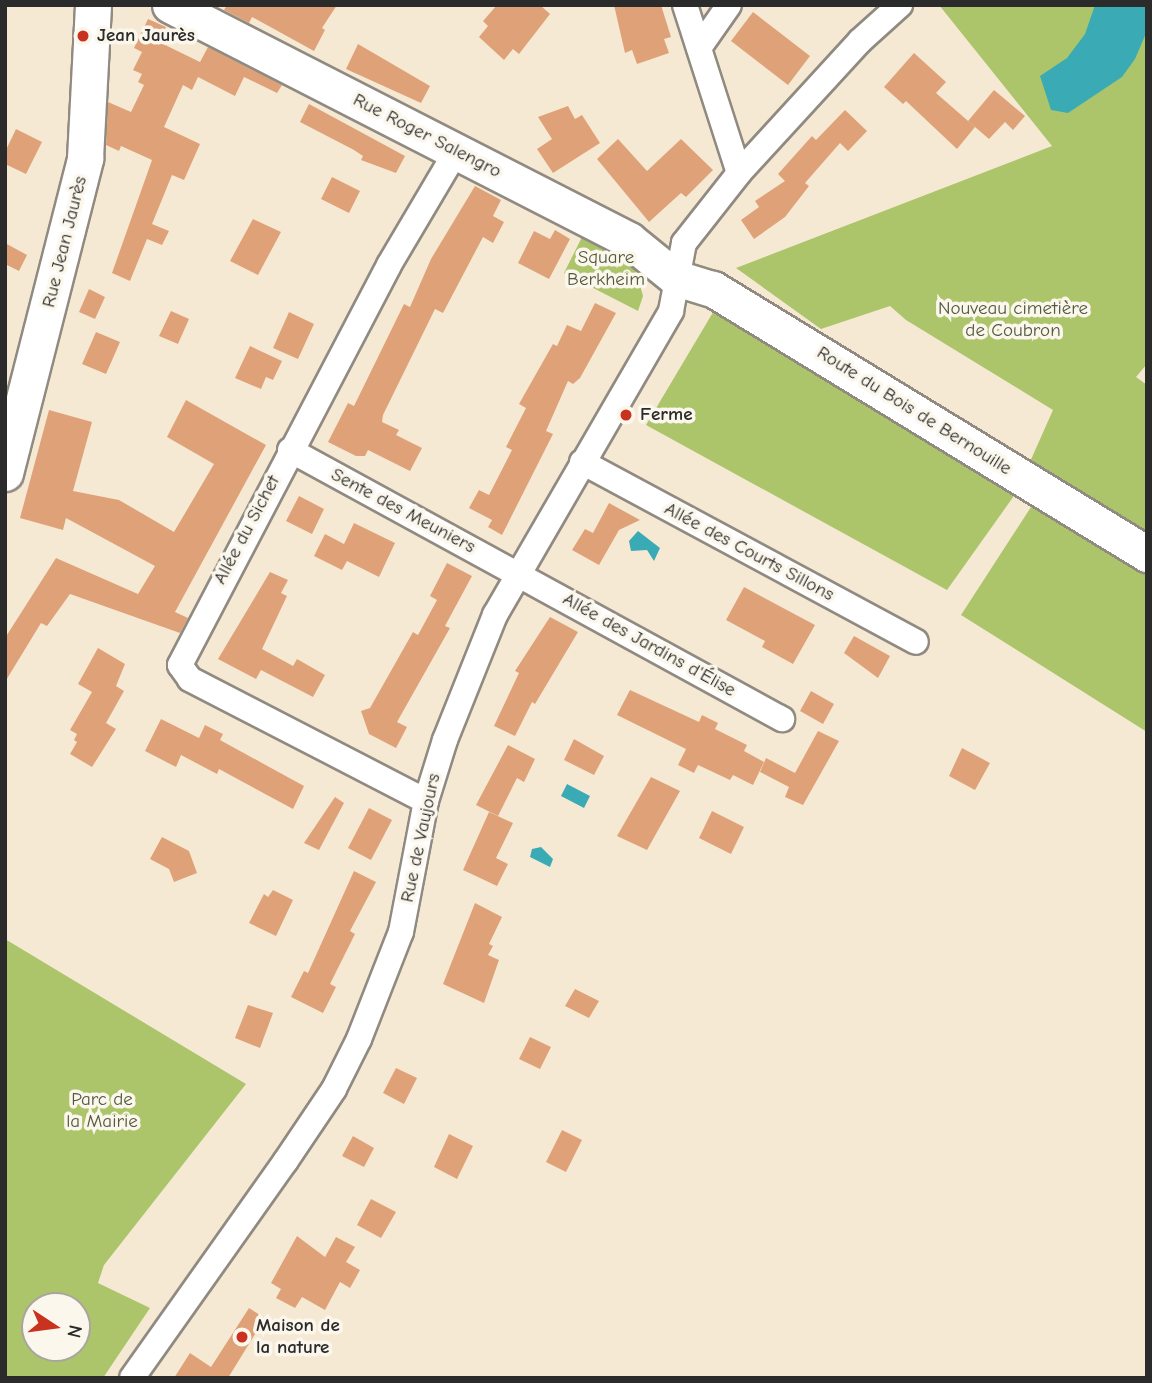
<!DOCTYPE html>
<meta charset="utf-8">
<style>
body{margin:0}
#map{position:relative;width:1152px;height:1383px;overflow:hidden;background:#f6e9d4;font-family:"Comic Neue",sans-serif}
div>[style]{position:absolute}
.green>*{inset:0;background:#acc56a}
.water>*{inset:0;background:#3aabb5}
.building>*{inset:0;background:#dfa278}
.roads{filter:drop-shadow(2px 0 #908a80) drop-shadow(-2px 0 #908a80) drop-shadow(0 2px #908a80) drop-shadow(0 -2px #908a80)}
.street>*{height:24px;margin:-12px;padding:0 12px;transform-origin:12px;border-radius:12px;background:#fff}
.secondary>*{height:35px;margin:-17.5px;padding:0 17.5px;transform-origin:17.5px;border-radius:17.5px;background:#fff}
.dots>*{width:19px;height:19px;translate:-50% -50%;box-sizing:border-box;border:4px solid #fbf7ec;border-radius:50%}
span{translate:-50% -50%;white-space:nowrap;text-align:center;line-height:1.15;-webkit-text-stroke:7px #fbf7ec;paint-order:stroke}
.poi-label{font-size:19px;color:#2b2b2b;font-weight:700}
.left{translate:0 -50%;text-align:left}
.street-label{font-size:19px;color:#2b2b2b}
.park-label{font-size:19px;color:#52593e}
.frame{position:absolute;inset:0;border:7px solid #2b2b2b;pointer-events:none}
.north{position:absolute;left:21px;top:1292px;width:70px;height:70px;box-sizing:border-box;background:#fbf7ec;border:2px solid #a8a59f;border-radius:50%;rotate:103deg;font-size:19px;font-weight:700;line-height:28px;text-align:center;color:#2b2b2b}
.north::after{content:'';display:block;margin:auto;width:24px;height:32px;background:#c8321e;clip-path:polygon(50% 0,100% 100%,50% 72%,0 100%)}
</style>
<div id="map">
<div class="green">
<div style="clip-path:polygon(939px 5px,1147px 5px,1147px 364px,1136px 377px,1147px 385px,1147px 732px,961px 615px,1031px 507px,1056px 484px,1029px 464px,1053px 410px,906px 320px,890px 306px,821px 329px,736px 268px,1052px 146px)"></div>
<div style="clip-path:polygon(585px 231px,620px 250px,635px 267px,643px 296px,638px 311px,564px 273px)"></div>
<div style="clip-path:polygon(715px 309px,1016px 493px,947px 590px,646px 425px)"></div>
<div style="clip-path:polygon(evenodd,5px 939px,246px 1084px,104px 1265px,98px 1283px,150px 1308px,103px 1378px,5px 1378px,5px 939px,77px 1306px,77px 1348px,35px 1348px,35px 1306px,77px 1306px)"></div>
</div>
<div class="water">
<div style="clip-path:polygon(1095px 5px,1145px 5px,1147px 31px,1135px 59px,1122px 77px,1068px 113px,1051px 110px,1040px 76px,1067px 58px,1085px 34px)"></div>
<div style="clip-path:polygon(638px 531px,660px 548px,654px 561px,647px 550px,631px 551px,629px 541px)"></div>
<div style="clip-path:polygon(567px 784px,590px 796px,584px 808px,561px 796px)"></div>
<div style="clip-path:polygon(541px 847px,553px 859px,550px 867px,530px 857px,532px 849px)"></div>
</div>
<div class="building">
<div style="clip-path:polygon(227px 5px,337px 5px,322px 28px,325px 30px,314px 51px,252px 17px,249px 23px,224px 10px)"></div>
<div style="clip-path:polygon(497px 5px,540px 5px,550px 14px,519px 54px,513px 49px,504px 60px,479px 37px,488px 26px,483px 21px)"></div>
<div style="clip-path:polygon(614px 5px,661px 5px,671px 37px,664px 39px,669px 53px,637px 64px,632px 50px,625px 53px)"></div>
<div style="clip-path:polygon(753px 12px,810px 56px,788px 85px,731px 41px)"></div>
<div style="clip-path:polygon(148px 19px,166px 27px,159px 42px,200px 62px,208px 47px,282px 85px,277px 93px,244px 77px,235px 96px,198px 77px,192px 90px,183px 85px,164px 127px,200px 144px,184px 180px,172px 175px,152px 224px,169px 231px,162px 245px,147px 239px,130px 281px,112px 273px,152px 160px,121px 146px,119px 151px,106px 145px,108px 102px,131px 112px,144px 85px,138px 82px,142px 74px,133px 70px,142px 52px,134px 48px)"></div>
<div style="clip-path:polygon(358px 44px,430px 86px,421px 103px,346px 69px)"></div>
<div style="clip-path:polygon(914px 53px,946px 82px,936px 93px,975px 127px,957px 149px,906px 101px,903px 104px,884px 87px)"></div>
<div style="clip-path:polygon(994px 90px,1025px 116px,1013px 130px,1005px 122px,989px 139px,968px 121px)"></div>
<div style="clip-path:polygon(309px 104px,405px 156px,396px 173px,361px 160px,363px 156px,354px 150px,300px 122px)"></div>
<div style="clip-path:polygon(568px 106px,575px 119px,582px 115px,600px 143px,553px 173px,537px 149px,552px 139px,538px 117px)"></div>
<div style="clip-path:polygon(845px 110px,867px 131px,848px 151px,840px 143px,805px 183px,809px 186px,785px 217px,754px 239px,741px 220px,759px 207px,755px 201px,785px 181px,778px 174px,812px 136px,816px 140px)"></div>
<div style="clip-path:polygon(16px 129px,42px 142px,26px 174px,5px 164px,5px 152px)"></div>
<div style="clip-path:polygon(618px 139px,647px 171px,681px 139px,713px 170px,686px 197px,681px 193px,649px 222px,597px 159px)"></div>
<div style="clip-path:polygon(332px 177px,360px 191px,349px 213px,321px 199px)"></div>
<div style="clip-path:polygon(475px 186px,501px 200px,493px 216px,504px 222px,493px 243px,483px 237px,443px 313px,435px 309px,383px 415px,382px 422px,399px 430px,396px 435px,422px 448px,410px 471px,368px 450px,365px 456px,356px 456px,328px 442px,348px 403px,354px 406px,404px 304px,410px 307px,431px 259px)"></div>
<div style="clip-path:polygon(253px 219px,281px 232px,258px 275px,230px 261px)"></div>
<div style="clip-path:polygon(555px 230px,570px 239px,549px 279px,518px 263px,534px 231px,550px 239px)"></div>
<div style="clip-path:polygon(5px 243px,27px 255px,19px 271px,5px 264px)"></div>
<div style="clip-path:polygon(89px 289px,105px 297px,95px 319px,79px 312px)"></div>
<div style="clip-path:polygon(595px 303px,616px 313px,580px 378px,573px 384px,568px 381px,546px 431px,553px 434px,502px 535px,488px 527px,492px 520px,469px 508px,479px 490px,489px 495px,512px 450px,506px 447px,526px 408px,519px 404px,553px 344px,557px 346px,567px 325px,581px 331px)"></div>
<div style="clip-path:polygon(171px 311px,189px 319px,178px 344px,159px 336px)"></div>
<div style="clip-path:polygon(289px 312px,314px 324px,298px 359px,273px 348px)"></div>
<div style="clip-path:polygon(96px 332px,120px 342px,106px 374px,82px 364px)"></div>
<div style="clip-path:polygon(250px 346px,282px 361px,273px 380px,266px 377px,261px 389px,235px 378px)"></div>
<div style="clip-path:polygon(186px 400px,266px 445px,175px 612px,188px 618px,180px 633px,70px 594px,47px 626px,41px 623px,5px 682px,5px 638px,56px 558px,138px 594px,155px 566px,66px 518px,63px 530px,20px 518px,49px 410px,92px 422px,73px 491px,119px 500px,174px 532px,214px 464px,167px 437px)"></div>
<div style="clip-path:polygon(299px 496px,324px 509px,312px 534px,286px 521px)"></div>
<div style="clip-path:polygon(609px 503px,640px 520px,619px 530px,599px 565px,572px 550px,585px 529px,593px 533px)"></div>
<div style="clip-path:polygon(354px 523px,395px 543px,379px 577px,347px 561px,342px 570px,314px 556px,325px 534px,344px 544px)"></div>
<div style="clip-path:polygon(447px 563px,472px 576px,445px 626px,450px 628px,397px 722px,407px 727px,396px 748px,369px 734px,361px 711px,370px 708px,413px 632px,418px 635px,437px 600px,430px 596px)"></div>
<div style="clip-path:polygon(270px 572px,288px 580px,281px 593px,287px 596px,262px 649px,293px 666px,297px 659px,325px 675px,313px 697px,261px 670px,256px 679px,218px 659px)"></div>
<div style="clip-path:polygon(744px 587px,815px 625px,793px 664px,762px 647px,765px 641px,726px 620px)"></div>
<div style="clip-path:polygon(550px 617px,578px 632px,535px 704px,532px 702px,515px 736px,494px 726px,519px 673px,515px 671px)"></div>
<div style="clip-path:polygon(854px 636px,890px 656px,878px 678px,844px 653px)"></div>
<div style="clip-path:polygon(98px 648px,125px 664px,116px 686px,124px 691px,106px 723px,116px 729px,92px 767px,70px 754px,77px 742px,74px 740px,77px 734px,70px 730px,92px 692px,78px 684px)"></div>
<div style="clip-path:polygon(630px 690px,699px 722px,702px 715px,718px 723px,715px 729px,747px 745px,744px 751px,764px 762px,753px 785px,733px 775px,730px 780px,698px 765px,694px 773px,678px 765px,686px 749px,617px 715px)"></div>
<div style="clip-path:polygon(811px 691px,834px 704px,823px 724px,800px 711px)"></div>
<div style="clip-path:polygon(161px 719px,199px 738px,205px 725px,223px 734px,220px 740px,304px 786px,293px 809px,219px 769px,217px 774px,181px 755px,176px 767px,145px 751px)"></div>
<div style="clip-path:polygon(818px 731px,839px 741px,803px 805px,785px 797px,789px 787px,760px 772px,766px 758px,795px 773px)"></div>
<div style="clip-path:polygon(574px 739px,604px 756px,594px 775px,564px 760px)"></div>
<div style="clip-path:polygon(508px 745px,535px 759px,524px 782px,517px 778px,498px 816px,476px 805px)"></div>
<div style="clip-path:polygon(962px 748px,990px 763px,975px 790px,949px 776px)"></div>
<div style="clip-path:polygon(651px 777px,680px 791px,647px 850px,617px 836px)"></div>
<div style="clip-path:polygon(335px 797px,344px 803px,319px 850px,304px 843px)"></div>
<div style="clip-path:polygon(369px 808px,392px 820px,371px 860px,348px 848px)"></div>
<div style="clip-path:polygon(712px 811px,744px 827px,731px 854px,699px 838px)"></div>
<div style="clip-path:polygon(489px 812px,513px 823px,496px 858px,508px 864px,497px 886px,463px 870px)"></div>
<div style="clip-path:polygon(162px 837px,189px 851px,197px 873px,174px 882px,169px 869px,150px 859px)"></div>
<div style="clip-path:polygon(354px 871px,376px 882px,350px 931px,355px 934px,330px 984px,336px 987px,323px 1013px,291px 997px,304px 971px,308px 973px)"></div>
<div style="clip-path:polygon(273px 890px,293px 900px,276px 936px,249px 923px,264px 894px,268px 897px)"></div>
<div style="clip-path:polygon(475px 903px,502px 917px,489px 944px,493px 946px,488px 955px,499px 960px,484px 1003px,443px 984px)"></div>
<div style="clip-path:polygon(575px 989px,599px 1001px,589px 1018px,565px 1006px)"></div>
<div style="clip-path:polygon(248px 1005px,273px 1013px,260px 1048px,235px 1038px)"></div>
<div style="clip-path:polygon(530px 1037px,551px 1047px,540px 1069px,519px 1059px)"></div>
<div style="clip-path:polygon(396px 1068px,417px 1078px,404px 1104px,383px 1093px)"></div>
<div style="clip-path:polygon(562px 1130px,582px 1140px,566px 1172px,546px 1162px)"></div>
<div style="clip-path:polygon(449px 1134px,473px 1146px,457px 1179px,434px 1167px)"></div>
<div style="clip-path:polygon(353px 1136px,374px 1148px,364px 1167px,342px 1156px)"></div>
<div style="clip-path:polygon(371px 1199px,396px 1212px,381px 1238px,357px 1225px)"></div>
<div style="clip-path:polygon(297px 1236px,325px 1257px,336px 1237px,355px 1247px,346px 1262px,360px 1270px,350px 1288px,340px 1282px,325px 1310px,302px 1297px,295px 1308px,276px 1298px,281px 1289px,271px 1283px)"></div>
<div style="clip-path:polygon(249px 1308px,265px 1318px,228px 1378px,174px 1378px,190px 1353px,211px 1367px)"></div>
</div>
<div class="roads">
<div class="street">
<div style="left:685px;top:5px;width:176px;rotate:72.2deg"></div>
<div style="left:699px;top:48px;width:52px;rotate:-55.1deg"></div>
<div style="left:290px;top:450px;width:561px;rotate:28.67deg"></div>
<div style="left:582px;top:462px;width:379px;rotate:28.3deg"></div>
<div style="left:426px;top:801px;width:266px;rotate:-152.7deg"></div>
<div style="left:190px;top:679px;width:17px;rotate:-126deg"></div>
<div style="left:180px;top:665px;width:451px;rotate:-62.4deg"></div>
<div style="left:389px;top:265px;width:134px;rotate:-59.4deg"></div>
<div style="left:132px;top:1378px;width:265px;rotate:-54.7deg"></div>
<div style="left:285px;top:1162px;width:88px;rotate:-56.1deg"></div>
<div style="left:334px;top:1089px;width:56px;rotate:-63.4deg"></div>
<div style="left:359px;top:1039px;width:115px;rotate:-68.6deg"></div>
<div style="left:401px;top:932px;width:133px;rotate:-79.2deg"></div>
<div style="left:426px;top:801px;width:64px;rotate:-72.7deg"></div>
<div style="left:445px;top:740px;width:135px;rotate:-68.2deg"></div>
<div style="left:495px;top:615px;width:351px;rotate:-59.9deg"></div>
<div style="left:671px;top:311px;width:69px;rotate:-79.2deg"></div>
<div style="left:684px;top:243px;width:89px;rotate:-51.8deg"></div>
<div style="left:739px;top:173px;width:179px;rotate:-47.5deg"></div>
<div style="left:860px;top:41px;width:54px;rotate:-42deg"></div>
</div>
<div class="secondary">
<div style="left:170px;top:5px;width:516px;rotate:27.11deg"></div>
<div style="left:629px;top:240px;width:60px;rotate:39deg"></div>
<div style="left:676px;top:278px;width:39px;rotate:17deg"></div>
<div style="left:713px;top:289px;width:509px;rotate:31.41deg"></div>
<div style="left:5px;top:473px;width:325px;rotate:-75.7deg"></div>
<div style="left:85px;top:158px;width:153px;rotate:-87deg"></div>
</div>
</div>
<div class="dots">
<div style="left:83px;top:36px;background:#c8321e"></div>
<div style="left:626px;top:415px;background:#c8321e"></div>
<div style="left:242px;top:1337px;background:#c8321e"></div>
</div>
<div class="poi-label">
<span class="left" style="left:97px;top:36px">Jean Jaurès</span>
<span class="left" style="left:640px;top:415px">Ferme</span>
<span class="left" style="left:256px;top:1337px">Maison de<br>la nature</span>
</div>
<div class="street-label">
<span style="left:427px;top:136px;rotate:27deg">Rue Roger Salengro</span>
<span style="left:65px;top:242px;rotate:-76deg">Rue Jean Jaurès</span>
<span style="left:914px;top:411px;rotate:32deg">Route du Bois de Bernouille</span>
<span style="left:403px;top:511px;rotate:28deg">Sente des Meuniers</span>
<span style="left:247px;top:530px;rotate:-62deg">Allée du Sichet</span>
<span style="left:749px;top:552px;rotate:28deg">Allée des Courts Sillons</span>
<span style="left:649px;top:645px;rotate:29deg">Allée des Jardins d'Élise</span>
<span style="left:421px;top:838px;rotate:-78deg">Rue de Vaujours</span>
</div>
<div class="park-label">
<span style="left:606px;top:269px">Square<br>Berkheim</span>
<span style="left:1013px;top:320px">Nouveau cimetière<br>de Coubron</span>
<span style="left:102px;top:1111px">Parc de<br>la Mairie</span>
</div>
<div class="frame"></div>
<div class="north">N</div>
</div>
